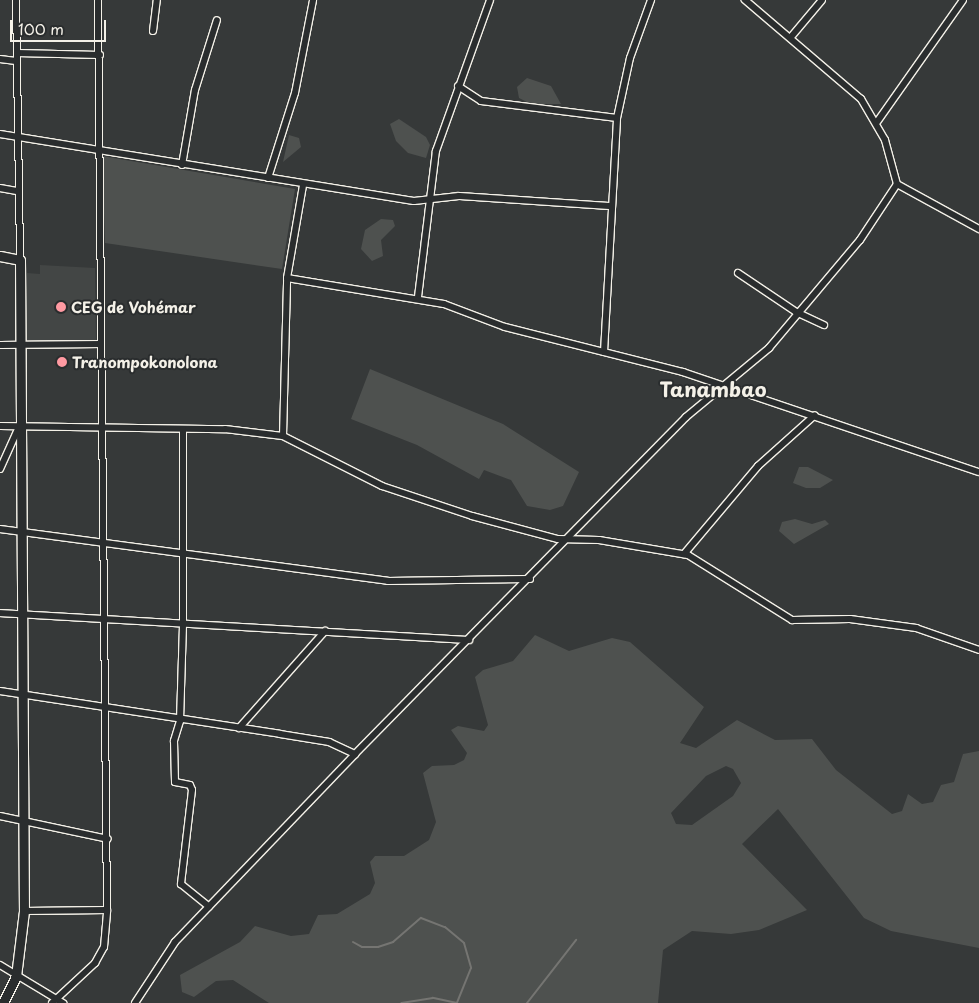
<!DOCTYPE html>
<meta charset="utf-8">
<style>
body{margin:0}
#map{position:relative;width:979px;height:1003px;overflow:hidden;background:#363939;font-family:"Playpen Sans",sans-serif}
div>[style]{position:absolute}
.built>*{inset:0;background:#434645}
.green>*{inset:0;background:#4e514f}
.stream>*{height:2px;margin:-1px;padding:0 1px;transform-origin:1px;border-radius:1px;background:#757572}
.roads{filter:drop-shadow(1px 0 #f4f1e8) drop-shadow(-1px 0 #f4f1e8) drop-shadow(0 1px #f4f1e8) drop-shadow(0 -1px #f4f1e8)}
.street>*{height:6px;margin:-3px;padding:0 3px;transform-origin:3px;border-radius:3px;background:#2a2d2e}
.secondary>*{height:9px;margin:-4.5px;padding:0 4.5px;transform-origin:4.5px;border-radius:4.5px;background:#2a2d2e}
.dots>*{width:14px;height:14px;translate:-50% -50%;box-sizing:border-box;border:2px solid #2a2d2e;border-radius:50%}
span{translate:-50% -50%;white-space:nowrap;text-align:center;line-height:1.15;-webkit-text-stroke:4px #2a2d2e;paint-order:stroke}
.poi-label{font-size:15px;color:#f4f1e8;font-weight:700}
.left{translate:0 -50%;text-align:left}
.district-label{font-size:20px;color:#f4f1e8;font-weight:700}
.scale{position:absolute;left:10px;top:20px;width:96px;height:22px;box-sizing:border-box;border:2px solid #f4f1e8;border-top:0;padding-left:6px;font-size:15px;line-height:18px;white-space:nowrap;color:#f4f1e8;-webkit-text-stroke:4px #2a2d2e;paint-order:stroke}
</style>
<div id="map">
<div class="built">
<div style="clip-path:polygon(40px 265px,95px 268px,96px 341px,26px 341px,27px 273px,40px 274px)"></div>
</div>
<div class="green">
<div style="clip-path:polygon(527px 78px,551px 86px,561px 104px,531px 104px,519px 98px,517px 87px)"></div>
<div style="clip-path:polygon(399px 119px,426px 137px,430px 145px,426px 158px,408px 153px,396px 141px,390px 124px)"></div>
<div style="clip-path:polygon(289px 135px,299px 138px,301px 147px,283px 162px)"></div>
<div style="clip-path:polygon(102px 156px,295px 189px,282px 269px,105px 243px)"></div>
<div style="clip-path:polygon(381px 219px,393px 220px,395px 226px,381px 240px,383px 256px,372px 261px,361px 249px,365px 230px)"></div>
<div style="clip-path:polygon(370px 369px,503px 424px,579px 472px,563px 506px,550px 510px,527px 506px,511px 480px,484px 470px,479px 479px,417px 445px,351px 419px)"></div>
<div style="clip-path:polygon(799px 467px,808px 467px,833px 480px,820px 488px,806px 488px,793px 483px)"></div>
<div style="clip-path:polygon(795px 519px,812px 524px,825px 520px,829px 524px,794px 544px,779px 531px,782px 522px)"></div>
<div style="clip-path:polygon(evenodd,535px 635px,569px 651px,612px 638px,630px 642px,704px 707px,680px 743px,696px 748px,737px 720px,775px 740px,812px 739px,836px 770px,892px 814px,902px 811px,908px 794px,922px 804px,933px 802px,941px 785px,954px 782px,963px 754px,979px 751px,979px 948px,891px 931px,864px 918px,778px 809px,742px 844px,807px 910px,759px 930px,731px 934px,692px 931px,663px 950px,658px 1003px,269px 1003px,233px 980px,216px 981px,194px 997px,182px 992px,180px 975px,240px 942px,255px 926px,291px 936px,309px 934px,318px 915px,337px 914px,370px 894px,375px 883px,370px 862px,375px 856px,404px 856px,429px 840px,436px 822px,423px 773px,432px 766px,454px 765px,464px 760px,467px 753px,451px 730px,458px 726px,484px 731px,488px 725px,475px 677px,483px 670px,513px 661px,535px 635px,726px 766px,733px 769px,741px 783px,733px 796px,692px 825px,676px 824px,671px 813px,706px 776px,726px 766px)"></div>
</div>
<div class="stream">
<div style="left:353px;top:942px;width:10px;rotate:29deg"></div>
<div style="left:362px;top:947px;width:16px"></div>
<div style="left:378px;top:947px;width:16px;rotate:-18deg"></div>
<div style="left:393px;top:942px;width:37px;rotate:-41deg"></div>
<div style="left:421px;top:918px;width:26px;rotate:21deg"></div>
<div style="left:445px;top:927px;width:25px;rotate:40deg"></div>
<div style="left:464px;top:943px;width:26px;rotate:74deg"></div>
<div style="left:471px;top:968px;width:38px;rotate:112deg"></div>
<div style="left:457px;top:1003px;width:25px;rotate:-168deg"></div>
<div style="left:433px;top:998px;width:32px;rotate:171deg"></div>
<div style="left:527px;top:1003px;width:80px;rotate:-52.1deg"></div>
</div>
<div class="roads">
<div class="street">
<div style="left:16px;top:0;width:260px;rotate:89.1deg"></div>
<div style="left:153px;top:31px;width:31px;rotate:-83deg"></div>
<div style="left:791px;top:37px;width:48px;rotate:-50deg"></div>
<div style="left:17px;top:53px;width:83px;rotate:1.4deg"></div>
<div style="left:0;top:59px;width:16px;rotate:7deg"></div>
<div style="left:458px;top:86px;width:27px;rotate:33deg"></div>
<div style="left:481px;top:101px;width:137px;rotate:7.1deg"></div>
<div style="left:877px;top:122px;width:149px;rotate:-54.8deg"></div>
<div style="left:0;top:134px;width:419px;rotate:9.2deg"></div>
<div style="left:414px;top:201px;width:45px;rotate:-6.3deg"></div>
<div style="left:459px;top:196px;width:151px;rotate:3.8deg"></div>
<div style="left:182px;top:165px;width:76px;rotate:-80.2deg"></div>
<div style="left:195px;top:90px;width:73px;rotate:-72.6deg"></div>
<div style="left:268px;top:178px;width:89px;rotate:-72.4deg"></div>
<div style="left:295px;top:93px;width:95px;rotate:-79deg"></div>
<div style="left:897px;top:184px;width:94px;rotate:28.8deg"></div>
<div style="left:0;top:188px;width:17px;rotate:10deg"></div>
<div style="left:738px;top:273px;width:70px;rotate:33.9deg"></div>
<div style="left:796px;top:312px;width:31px;rotate:25deg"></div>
<div style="left:287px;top:278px;width:159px;rotate:9.4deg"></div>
<div style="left:444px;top:304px;width:65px;rotate:20.7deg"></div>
<div style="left:505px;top:327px;width:184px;rotate:14.2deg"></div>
<div style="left:683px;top:372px;width:312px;rotate:18.7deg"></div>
<div style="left:418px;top:297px;width:147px;rotate:-83deg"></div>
<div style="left:436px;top:151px;width:160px;rotate:-70.3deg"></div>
<div style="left:0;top:345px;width:101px;rotate:-0.6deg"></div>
<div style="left:604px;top:352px;width:234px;rotate:-86.8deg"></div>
<div style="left:617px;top:118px;width:61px;rotate:-77.8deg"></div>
<div style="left:630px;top:58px;width:62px;rotate:-70.1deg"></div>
<div style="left:0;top:426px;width:225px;rotate:0.8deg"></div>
<div style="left:225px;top:429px;width:58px;rotate:6.9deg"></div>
<div style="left:283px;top:436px;width:111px;rotate:26.8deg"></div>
<div style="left:382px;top:486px;width:95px;rotate:18.4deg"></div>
<div style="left:472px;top:516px;width:89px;rotate:15deg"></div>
<div style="left:558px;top:539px;width:41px;rotate:1.4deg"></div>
<div style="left:599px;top:540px;width:90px;rotate:9.6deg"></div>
<div style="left:688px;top:555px;width:123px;rotate:32deg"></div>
<div style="left:792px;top:620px;width:58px;rotate:-1deg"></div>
<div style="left:850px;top:619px;width:67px;rotate:7.8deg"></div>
<div style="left:916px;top:628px;width:67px;rotate:19.2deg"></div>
<div style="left:183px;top:429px;width:196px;rotate:90deg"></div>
<div style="left:183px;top:625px;width:96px;rotate:91.8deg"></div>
<div style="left:180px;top:721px;width:21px;rotate:107deg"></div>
<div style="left:174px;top:741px;width:41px;rotate:88.6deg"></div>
<div style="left:175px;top:782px;width:15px;rotate:11deg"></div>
<div style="left:190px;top:785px;width:5px;rotate:68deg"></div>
<div style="left:192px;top:790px;width:95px;rotate:96.7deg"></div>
<div style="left:181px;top:884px;width:36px;rotate:39deg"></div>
<div style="left:283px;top:436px;width:158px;rotate:-88.5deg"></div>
<div style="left:287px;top:278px;width:94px;rotate:-80.2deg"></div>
<div style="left:0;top:469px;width:46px;rotate:-65.7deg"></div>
<div style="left:0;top:529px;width:391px;rotate:7.6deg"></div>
<div style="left:388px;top:581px;width:142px;rotate:-0.8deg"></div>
<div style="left:684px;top:554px;width:115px;rotate:-49.9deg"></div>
<div style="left:758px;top:466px;width:76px;rotate:-41.8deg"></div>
<div style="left:0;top:613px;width:470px;rotate:3.3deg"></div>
<div style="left:0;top:691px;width:283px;rotate:8.7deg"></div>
<div style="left:280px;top:734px;width:50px;rotate:9.3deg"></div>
<div style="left:329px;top:742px;width:29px;rotate:25deg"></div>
<div style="left:239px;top:728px;width:130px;rotate:-48.4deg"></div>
<div style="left:0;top:816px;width:110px;rotate:12deg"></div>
<div style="left:24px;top:911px;width:83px;rotate:-0.7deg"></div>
<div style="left:0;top:965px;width:74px;rotate:31.1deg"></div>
<div style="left:52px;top:1003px;width:59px;rotate:-42.9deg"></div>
<div style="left:95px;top:963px;width:18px;rotate:-61deg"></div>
<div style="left:104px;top:947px;width:37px;rotate:-85deg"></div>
<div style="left:107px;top:910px;width:910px;rotate:-90.57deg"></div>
<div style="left:135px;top:1003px;width:73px;rotate:-56.7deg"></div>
<div style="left:175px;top:942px;width:260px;rotate:-46.2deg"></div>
<div style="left:355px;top:754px;width:472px;rotate:-45.5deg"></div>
<div style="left:686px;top:417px;width:108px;rotate:-39.7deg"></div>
<div style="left:769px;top:348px;width:141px;rotate:-49.9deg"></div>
<div style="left:860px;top:240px;width:67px;rotate:-56.5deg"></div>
<div style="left:897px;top:184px;width:46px;rotate:-105.3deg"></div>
<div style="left:885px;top:140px;width:48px;rotate:-120.3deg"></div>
<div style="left:861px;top:99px;width:153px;rotate:-139.5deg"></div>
</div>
<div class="secondary">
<div style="left:0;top:256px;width:20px;rotate:11deg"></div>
<div style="left:20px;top:260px;width:651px;rotate:89.65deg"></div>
<div style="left:24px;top:911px;width:65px;rotate:97deg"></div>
<div style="left:16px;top:976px;width:30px;rotate:116deg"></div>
</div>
</div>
<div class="dots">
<div style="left:61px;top:307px;background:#ff9aa2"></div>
<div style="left:62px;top:362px;background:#ff9aa2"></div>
</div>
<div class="poi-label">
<span class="left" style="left:71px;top:307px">CEG de Vohémar</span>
<span class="left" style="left:72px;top:362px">Tranompokonolona</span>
</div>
<div class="district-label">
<span style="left:713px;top:389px">Tanambao</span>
</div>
<div class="scale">100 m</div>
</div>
